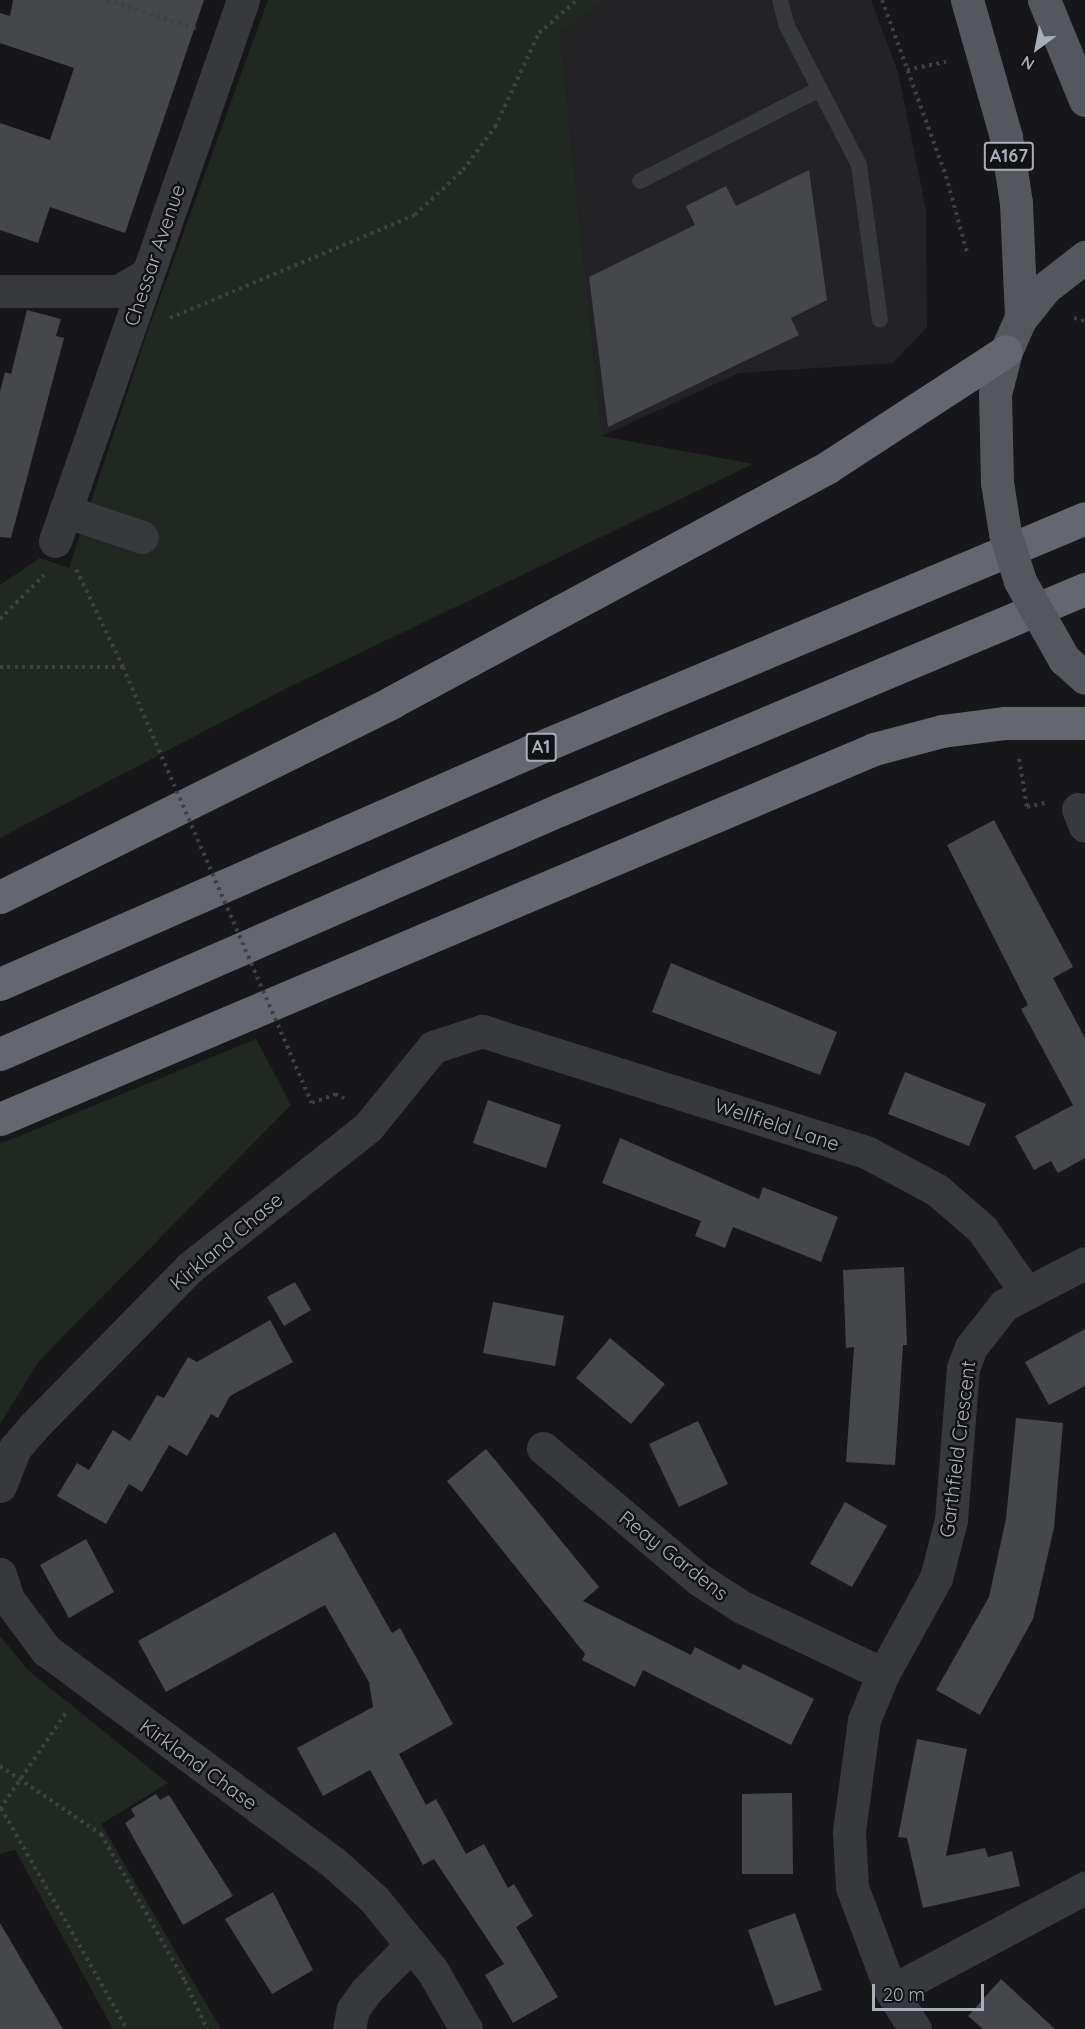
<!DOCTYPE html>
<style>
body{margin:0}
#map{position:relative;width:1085px;height:2029px;overflow:hidden;background:#171719;font-family:Quicksand,sans-serif}
div>[style]{position:absolute}
.built>*{inset:0;background:#232325}
.green>*{inset:0;background:#212821}
.building>*{inset:0;background:#46474b}
.path>*{height:4px;margin-top:-2px;transform-origin:0;background:repeating-linear-gradient(90deg,#3e4044 0 3px,transparent 0 7.5px)}
.lane>*{height:16px;margin:-8px;padding:0 8px;transform-origin:8px;border-radius:8px;background:#38393d}
.street>*{height:33px;margin:-16.5px;padding:0 16.5px;transform-origin:16.5px;border-radius:16.5px;background:#38393d}
.primary>*{height:33px;margin:-16.5px;padding:0 16.5px;transform-origin:16.5px;border-radius:16.5px;background:#54575c}
.highway>*{height:33px;margin:-16.5px;padding:0 16.5px;transform-origin:16.5px;border-radius:16.5px;background:#64686e}
.path-bridge>*{height:4px;margin-top:-2px;transform-origin:0;background:repeating-linear-gradient(90deg,#3e4044 0 3px,transparent 0 7.5px)}
.primary-bridge>*{height:33px;margin:-16.5px;padding:0 16.5px;transform-origin:16.5px;border-radius:16.5px;background:#54575c}
span{translate:-50% -50%;white-space:nowrap;text-align:center;line-height:1.15;-webkit-text-stroke:5px #121214;paint-order:stroke}
.shield-label span{padding:2px 4px;background:#121214;border:2px solid;border-radius:4px;-webkit-text-stroke-width:0}
.shield-label{font-size:18px;color:#a9afb8;font-weight:700}
.street-label{font-size:20px;color:#a9afb8}
.north{position:absolute;left:1007px;top:18px;width:60px;height:60px;-webkit-text-stroke:4px #121214;paint-order:stroke;rotate:212deg;font-size:16px;font-weight:700;line-height:24px;text-align:center;color:#a9afb8}
.north::after{content:'';display:block;margin:auto;width:21px;height:27px;background:#a9afb8;clip-path:polygon(50% 0,100% 100%,50% 72%,0 100%)}
.scale{position:absolute;left:872px;top:1984px;width:112px;height:27px;box-sizing:border-box;border:3px solid #a9afb8;border-top:0;padding-left:8px;font-size:18px;line-height:21px;white-space:nowrap;color:#a9afb8;-webkit-text-stroke:4px #121214;paint-order:stroke}
</style>
<div id="map">
<div class="built">
<div style="clip-path:polygon(605px 0,871px 0,898px 72px,926px 210px,927px 327px,893px 363px,739px 373px,602px 436px,560px 32px)"></div>
</div>
<div class="green">
<div style="clip-path:polygon(268px 0,605px 0,560px 32px,602px 436px,753px 464px,285px 689px,0 838px,0 585px,40px 558px,69px 568px,146px 336px)"></div>
<div style="clip-path:polygon(256px 1039px,291px 1105px,39px 1361px,0 1424px,0 1144px)"></div>
<div style="clip-path:polygon(0 1636px,29px 1671px,168px 1783px,101px 1824px,221px 2029px,113px 2029px,15px 1850px,0 1854px)"></div>
</div>
<div class="building">
<div style="clip-path:polygon(13px 0,204px 0,125px 233px,50px 207px,38px 243px,0 230px,0 123px,50px 140px,74px 68px,0 43px,0 13px,10px 16px)"></div>
<div style="clip-path:polygon(809px 170px,827px 300px,791px 318px,799px 335px,608px 427px,589px 277px,695px 225px,686px 206px,726px 186px,736px 206px)"></div>
<div style="clip-path:polygon(27px 310px,61px 319px,56px 336px,64px 338px,11px 538px,0 537px,0 392px,5px 372px,11px 374px)"></div>
<div style="clip-path:polygon(994px 820px,1073px 967px,1053px 978px,1085px 1038px,1085px 1158px,1058px 1173px,1051px 1161px,1034px 1170px,1015px 1136px,1073px 1105px,1021px 1009px,1028px 1005px,947px 845px)"></div>
<div style="clip-path:polygon(671px 963px,837px 1032px,820px 1075px,652px 1012px)"></div>
<div style="clip-path:polygon(905px 1072px,986px 1104px,969px 1146px,888px 1114px)"></div>
<div style="clip-path:polygon(488px 1100px,561px 1125px,546px 1168px,473px 1143px)"></div>
<div style="clip-path:polygon(620px 1138px,759px 1199px,763px 1187px,838px 1217px,821px 1262px,733px 1227px,725px 1248px,695px 1236px,701px 1221px,602px 1183px)"></div>
<div style="clip-path:polygon(904px 1267px,907px 1345px,903px 1345px,895px 1465px,846px 1462px,854px 1347px,846px 1348px,843px 1270px)"></div>
<div style="clip-path:polygon(295px 1282px,311px 1310px,284px 1326px,267px 1297px)"></div>
<div style="clip-path:polygon(493px 1302px,564px 1316px,555px 1366px,483px 1353px)"></div>
<div style="clip-path:polygon(270px 1320px,293px 1362px,230px 1396px,218px 1418px,211px 1414px,187px 1456px,169px 1445px,142px 1492px,129px 1484px,106px 1524px,57px 1496px,77px 1463px,89px 1470px,113px 1430px,130px 1441px,157px 1395px,164px 1398px,188px 1357px,197px 1362px)"></div>
<div style="clip-path:polygon(1085px 1329px,1085px 1386px,1049px 1405px,1025px 1362px)"></div>
<div style="clip-path:polygon(610px 1338px,665px 1384px,631px 1424px,576px 1378px)"></div>
<div style="clip-path:polygon(1016px 1418px,1063px 1423px,1054px 1528px,1033px 1619px,980px 1715px,936px 1690px,989px 1597px,1006px 1519px)"></div>
<div style="clip-path:polygon(698px 1421px,728px 1484px,679px 1507px,649px 1444px)"></div>
<div style="clip-path:polygon(486px 1449px,599px 1587px,583px 1601px,691px 1655px,695px 1647px,740px 1670px,743px 1664px,814px 1699px,791px 1745px,643px 1670px,635px 1687px,582px 1660px,585px 1654px,447px 1481px)"></div>
<div style="clip-path:polygon(845px 1502px,887px 1526px,852px 1587px,810px 1564px)"></div>
<div style="clip-path:polygon(335px 1532px,392px 1633px,400px 1628px,453px 1724px,399px 1754px,426px 1805px,436px 1799px,466px 1854px,484px 1844px,508px 1888px,514px 1884px,533px 1916px,516px 1927px,558px 1997px,513px 2023px,485px 1975px,504px 1964px,434px 1859px,423px 1865px,370px 1770px,323px 1796px,297px 1748px,373px 1707px,369px 1682px,325px 1605px,166px 1692px,138px 1641px)"></div>
<div style="clip-path:polygon(86px 1539px,114px 1592px,69px 1618px,40px 1565px)"></div>
<div style="clip-path:polygon(917px 1739px,967px 1749px,946px 1856px,985px 1848px,988px 1857px,1012px 1851px,1020px 1886px,923px 1908px,907px 1838px,898px 1837px)"></div>
<div style="clip-path:polygon(792px 1793px,793px 1874px,742px 1874px,742px 1794px)"></div>
<div style="clip-path:polygon(156px 1794px,160px 1800px,169px 1795px,233px 1896px,183px 1925px,125px 1823px,135px 1816px,131px 1809px)"></div>
<div style="clip-path:polygon(273px 1892px,313px 1970px,272px 1994px,225px 1919px)"></div>
<div style="clip-path:polygon(795px 1913px,822px 1990px,775px 2006px,748px 1930px)"></div>
<div style="clip-path:polygon(0 1923px,37px 1986px,63px 2029px,0 2029px)"></div>
<div style="clip-path:polygon(1001px 1979px,1055px 2029px,983px 2029px,968px 2016px)"></div>
</div>
<div class="path">
<div style="left:107px;top:0;width:95px;rotate:17.9deg"></div>
<div style="left:882px;top:0;width:187px;rotate:70deg"></div>
<div style="left:946px;top:176px;width:79px;rotate:74.6deg"></div>
<div style="left:907px;top:70px;width:40px;rotate:-12deg"></div>
<div style="left:170px;top:318px;width:266px;rotate:-22.8deg"></div>
<div style="left:415px;top:215px;width:66px;rotate:-43.2deg"></div>
<div style="left:463px;top:170px;width:54px;rotate:-53.3deg"></div>
<div style="left:495px;top:127px;width:104px;rotate:-64.9deg"></div>
<div style="left:539px;top:33px;width:50px;rotate:-41deg"></div>
<div style="left:1074px;top:318px;width:11px;rotate:15deg"></div>
<div style="left:0;top:619px;width:62px;rotate:-45deg"></div>
<div style="left:0;top:667px;width:123px"></div>
<div style="left:123px;top:667px;width:111px;rotate:-115.6deg"></div>
<div style="left:1019px;top:759px;width:49px;rotate:80.5deg"></div>
<div style="left:1027px;top:807px;width:18px;rotate:-13deg"></div>
<div style="left:335px;top:1094px;width:10px;rotate:24deg"></div>
<div style="left:0;top:1766px;width:122px;rotate:34deg"></div>
<div style="left:101px;top:1834px;width:169px;rotate:60.3deg"></div>
<div style="left:185px;top:1981px;width:53px;rotate:65.4deg"></div>
<div style="left:1px;top:1808px;width:254px;rotate:60.3deg"></div>
<div style="left:0;top:1809px;width:119px;rotate:-55.6deg"></div>
</div>
<div class="lane">
<div style="left:780px;top:0;width:27px;rotate:75deg"></div>
<div style="left:787px;top:26px;width:157px;rotate:62.6deg"></div>
<div style="left:859px;top:165px;width:156px;rotate:82.3deg"></div>
<div style="left:640px;top:181px;width:202px;rotate:-27.1deg"></div>
</div>
<div class="street">
<div style="left:0;top:291px;width:119px"></div>
<div style="left:119px;top:291px;width:33px;rotate:-31deg"></div>
<div style="left:65px;top:511px;width:81px;rotate:18.7deg"></div>
<div style="left:55px;top:541px;width:573px;rotate:-70.84deg"></div>
<div style="left:1078px;top:809px;width:18px;rotate:68deg"></div>
<div style="left:543px;top:1448px;width:205px;rotate:40.1deg"></div>
<div style="left:700px;top:1580px;width:50px;rotate:32.7deg"></div>
<div style="left:742px;top:1607px;width:156px;rotate:25.4deg"></div>
<div style="left:0;top:1486px;width:41px;rotate:-68.5deg"></div>
<div style="left:15px;top:1448px;width:28px;rotate:-49deg"></div>
<div style="left:33px;top:1427px;width:223px;rotate:-45.5deg"></div>
<div style="left:189px;top:1268px;width:228px;rotate:-38.2deg"></div>
<div style="left:368px;top:1127px;width:103px;rotate:-50.9deg"></div>
<div style="left:433px;top:1047px;width:52px;rotate:-18.1deg"></div>
<div style="left:482px;top:1031px;width:405px;rotate:17.5deg"></div>
<div style="left:868px;top:1153px;width:78px;rotate:28.2deg"></div>
<div style="left:937px;top:1190px;width:60px;rotate:40.9deg"></div>
<div style="left:982px;top:1229px;width:77px;rotate:55.1deg"></div>
<div style="left:0;top:1574px;width:26px;rotate:72deg"></div>
<div style="left:8px;top:1599px;width:64px;rotate:53.3deg"></div>
<div style="left:46px;top:1650px;width:357px;rotate:36.5deg"></div>
<div style="left:333px;top:1862px;width:55px;rotate:42.1deg"></div>
<div style="left:374px;top:1899px;width:92px;rotate:50.8deg"></div>
<div style="left:432px;top:1970px;width:68px;rotate:60deg"></div>
<div style="left:891px;top:1991px;width:220px;rotate:-28deg"></div>
<div style="left:349px;top:2029px;width:20px;rotate:-79deg"></div>
<div style="left:353px;top:2009px;width:22px;rotate:-54deg"></div>
<div style="left:366px;top:1991px;width:64px;rotate:-45.6deg"></div>
<div style="left:915px;top:2029px;width:45px;rotate:-122.3deg"></div>
<div style="left:891px;top:1991px;width:111px;rotate:-110.6deg"></div>
<div style="left:852px;top:1887px;width:56px;rotate:-93.1deg"></div>
<div style="left:849px;top:1831px;width:112px;rotate:-82.3deg"></div>
<div style="left:864px;top:1720px;width:50px;rotate:-67.6deg"></div>
<div style="left:883px;top:1674px;width:110px;rotate:-61.1deg"></div>
<div style="left:936px;top:1578px;width:60px;rotate:-75.5deg"></div>
<div style="left:951px;top:1520px;width:152px;rotate:-85.5deg"></div>
<div style="left:963px;top:1368px;width:22px;rotate:-69deg"></div>
<div style="left:971px;top:1347px;width:53px;rotate:-51.8deg"></div>
<div style="left:1004px;top:1305px;width:91px;rotate:-27.4deg"></div>
</div>
<div class="primary">
<div style="left:967px;top:0;width:142px;rotate:74.1deg"></div>
<div style="left:1006px;top:137px;width:67px;rotate:81.4deg"></div>
<div style="left:1016px;top:203px;width:115px;rotate:87.5deg"></div>
<div style="left:1044px;top:0;width:108px;rotate:67.7deg"></div>
<div style="left:997px;top:482px;width:88px;rotate:-91.3deg"></div>
<div style="left:995px;top:394px;width:44px;rotate:-75.7deg"></div>
<div style="left:1006px;top:351px;width:36px;rotate:-66deg"></div>
<div style="left:1021px;top:318px;width:38px;rotate:-51deg"></div>
<div style="left:1045px;top:288px;width:51px;rotate:-37.8deg"></div>
<div style="left:1064px;top:659px;width:28px;rotate:42deg"></div>
</div>
<div class="highway">
<div style="left:0;top:897px;width:438px;rotate:-26.4deg"></div>
<div style="left:392px;top:702px;width:495px;rotate:-28.3deg"></div>
<div style="left:828px;top:467px;width:212px;rotate:-33.1deg"></div>
<div style="left:0;top:984px;width:578px;rotate:-23.68deg"></div>
<div style="left:529px;top:752px;width:603px;rotate:-22.82deg"></div>
<div style="left:0;top:1054px;width:610px;rotate:-23.58deg"></div>
<div style="left:559px;top:810px;width:571px;rotate:-22.79deg"></div>
<div style="left:0;top:1119px;width:949px;rotate:-22.94deg"></div>
<div style="left:874px;top:749px;width:70px;rotate:-14.8deg"></div>
<div style="left:942px;top:731px;width:64px;rotate:-7.2deg"></div>
<div style="left:1005px;top:723px;width:80px"></div>
</div>
<div class="path-bridge">
<div style="left:123px;top:667px;width:475px;rotate:66.6deg"></div>
<div style="left:312px;top:1103px;width:25px;rotate:-21deg"></div>
</div>
<div class="primary-bridge">
<div style="left:997px;top:482px;width:52px;rotate:81.1deg"></div>
<div style="left:1005px;top:533px;width:50px;rotate:72.6deg"></div>
<div style="left:1020px;top:581px;width:90px;rotate:60.6deg"></div>
</div>
<div class="shield-label">
<span style="left:1009px;top:156px">A167</span>
<span style="left:541px;top:747px">A1</span>
</div>
<div class="street-label">
<span style="left:154px;top:255px;rotate:-71deg">Chessar Avenue</span>
<span style="left:777px;top:1124px;rotate:18deg">Wellfield Lane</span>
<span style="left:226px;top:1241px;rotate:-40deg">Kirkland Chase</span>
<span style="left:957px;top:1449px;rotate:-83deg">Garthfield Crescent</span>
<span style="left:674px;top:1555px;rotate:38deg">Reay Gardens</span>
<span style="left:199px;top:1764px;rotate:36deg">Kirkland Chase</span>
</div>
<div class="north">N</div>
<div class="scale">20 m</div>
</div>
